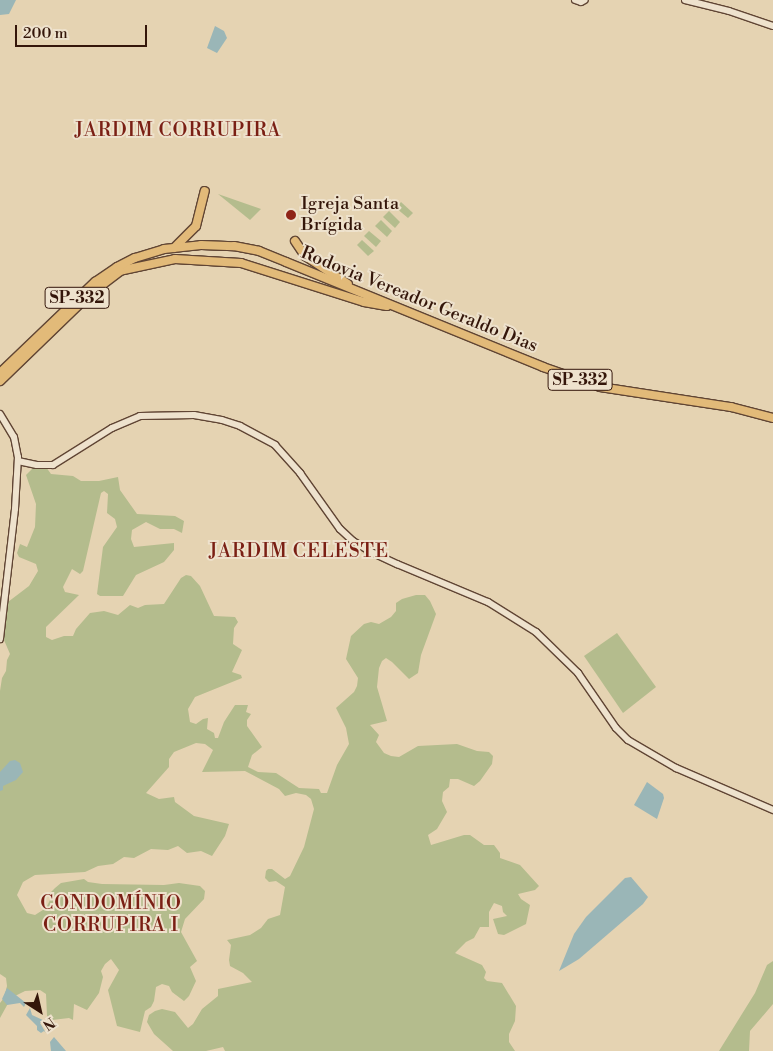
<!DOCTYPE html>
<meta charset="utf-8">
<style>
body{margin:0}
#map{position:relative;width:773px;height:1051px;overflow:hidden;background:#e5d3b2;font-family:"Libre Bodoni",serif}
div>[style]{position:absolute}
.green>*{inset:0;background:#b4bc8d}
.water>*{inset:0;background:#9ab6b7}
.roads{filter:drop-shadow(1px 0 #604534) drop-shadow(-1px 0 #604534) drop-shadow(0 1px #604534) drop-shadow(0 -1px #604534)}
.minor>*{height:6px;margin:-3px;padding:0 3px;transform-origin:3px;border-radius:3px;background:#eee2cd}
.major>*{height:8px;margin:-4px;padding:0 4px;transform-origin:4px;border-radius:4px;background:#e2ba79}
.dots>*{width:14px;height:14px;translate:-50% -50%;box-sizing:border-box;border:2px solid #eee2cd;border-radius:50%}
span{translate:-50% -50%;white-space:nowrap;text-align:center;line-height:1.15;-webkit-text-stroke:4px #eee2cd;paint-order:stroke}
.shield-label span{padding:1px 4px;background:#eee2cd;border:1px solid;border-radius:4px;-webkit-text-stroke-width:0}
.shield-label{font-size:16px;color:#34160a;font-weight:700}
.poi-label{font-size:18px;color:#34160a}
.left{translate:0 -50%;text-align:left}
.street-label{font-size:18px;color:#34160a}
.neighbourhood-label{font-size:19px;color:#7a1f14;letter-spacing:1px}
.north{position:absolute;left:15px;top:986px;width:50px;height:50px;-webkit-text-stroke:4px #eee2cd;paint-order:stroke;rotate:145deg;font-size:14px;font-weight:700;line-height:20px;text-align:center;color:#34160a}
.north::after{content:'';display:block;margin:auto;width:18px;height:22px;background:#34160a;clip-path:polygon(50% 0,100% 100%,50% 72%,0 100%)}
.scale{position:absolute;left:15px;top:25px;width:132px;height:22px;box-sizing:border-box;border:2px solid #34160a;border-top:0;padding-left:6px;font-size:15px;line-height:18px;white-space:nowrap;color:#34160a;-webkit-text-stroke:4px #eee2cd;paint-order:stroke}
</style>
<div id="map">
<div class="green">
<div style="clip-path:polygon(218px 194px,261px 209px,250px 220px)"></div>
<div style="clip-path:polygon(401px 202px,413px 213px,408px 218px,396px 208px)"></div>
<div style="clip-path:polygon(389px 211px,400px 222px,395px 228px,383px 217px)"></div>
<div style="clip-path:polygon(381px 220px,392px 231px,387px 237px,375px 226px)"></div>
<div style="clip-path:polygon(369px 231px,381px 241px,376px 247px,364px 236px)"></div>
<div style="clip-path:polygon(362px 240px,374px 251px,368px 256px,357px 245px)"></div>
<div style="clip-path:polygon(34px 467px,46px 467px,51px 474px,73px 476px,81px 481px,99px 481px,118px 477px,120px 490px,137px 514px,175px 516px,184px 521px,182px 533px,174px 529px,160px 529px,146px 522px,132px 530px,131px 539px,134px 547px,174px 543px,174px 550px,164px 562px,136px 575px,123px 596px,100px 596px,97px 594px,103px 547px,117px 527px,115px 519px,107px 513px,108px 494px,104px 491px,101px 493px,83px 571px,80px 574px,72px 569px,63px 587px,65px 592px,79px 595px,46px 627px,46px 637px,52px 640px,64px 636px,73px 636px,76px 629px,90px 613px,104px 611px,118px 615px,130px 605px,138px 608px,145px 605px,164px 604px,181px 578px,186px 575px,191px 576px,200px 586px,214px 616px,235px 617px,238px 622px,234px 628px,233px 644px,242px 650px,232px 672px,241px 675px,242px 678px,195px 697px,188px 709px,190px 722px,196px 724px,203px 719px,208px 718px,207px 729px,214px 733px,215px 738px,218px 738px,224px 722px,235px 705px,248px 705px,246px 712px,251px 714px,247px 720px,247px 726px,262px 747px,252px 755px,248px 767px,258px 772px,276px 773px,299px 788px,319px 789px,321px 793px,327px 793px,337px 765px,349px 744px,346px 728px,336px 708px,354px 692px,357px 686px,358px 678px,346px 659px,351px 636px,364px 624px,371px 622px,379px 624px,391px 617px,396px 611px,396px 603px,402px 599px,416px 595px,425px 595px,430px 601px,436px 614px,421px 655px,418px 673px,409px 679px,392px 662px,386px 658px,382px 661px,379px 668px,377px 687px,387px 721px,370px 725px,379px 735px,376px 742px,384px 753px,391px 756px,399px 757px,418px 746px,457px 744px,477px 751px,489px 752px,493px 756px,492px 764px,480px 781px,474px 786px,458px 779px,450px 779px,449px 787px,443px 792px,442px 801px,447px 812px,437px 829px,428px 835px,431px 845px,464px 835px,470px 835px,484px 845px,494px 845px,500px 853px,500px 858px,520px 865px,539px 886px,535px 890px,518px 894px,521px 899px,530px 905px,526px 924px,504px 935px,498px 934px,493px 919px,507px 916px,503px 912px,502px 906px,494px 903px,489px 912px,489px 927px,480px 927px,474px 938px,466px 942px,455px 953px,482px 965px,486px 972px,484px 978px,487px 981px,502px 983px,516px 1006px,515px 1021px,509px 1034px,509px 1042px,515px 1051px,225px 1051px,223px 1047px,206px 1051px,173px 1051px,154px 1034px,147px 1022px,149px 1015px,155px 1011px,162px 1009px,175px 1012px,188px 1028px,193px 1024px,202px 1009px,218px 996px,218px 989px,252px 982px,243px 973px,230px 966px,229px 960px,231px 945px,227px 940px,250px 935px,261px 928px,268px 919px,280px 915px,285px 887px,276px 881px,269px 882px,265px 878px,266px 871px,268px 869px,272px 869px,285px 879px,290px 876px,304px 847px,314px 809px,311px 799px,306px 795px,296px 793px,285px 796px,279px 789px,245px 771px,202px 772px,213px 750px,205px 744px,196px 743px,174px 752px,169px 759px,169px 767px,146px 793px,159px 799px,174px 797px,175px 802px,194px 816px,229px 824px,225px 836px,212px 856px,201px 851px,187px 853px,178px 846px,168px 850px,151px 849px,134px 858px,124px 857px,113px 864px,98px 866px,85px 872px,35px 875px,23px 882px,17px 895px,27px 913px,35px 915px,46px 908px,50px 900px,50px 893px,55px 888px,61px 883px,84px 879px,88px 882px,102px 884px,164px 885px,179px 883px,200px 886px,205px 891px,204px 899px,185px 919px,181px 932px,197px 961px,190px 967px,196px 981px,189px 996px,184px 1001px,172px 992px,169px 986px,162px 984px,156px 987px,154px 1001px,151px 1007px,145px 1011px,140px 1032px,117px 1026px,108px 990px,119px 970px,111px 959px,105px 964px,101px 971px,103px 977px,99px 993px,87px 1010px,74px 1004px,73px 1020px,69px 1018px,52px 1020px,47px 1016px,46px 994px,40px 990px,25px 991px,11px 998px,0 1018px,0 1003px,4px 998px,7px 986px,6px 978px,0 974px,0 691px,2px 678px,6px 671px,7px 660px,10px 654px,4px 640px,2px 620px,4px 605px,29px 586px,38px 571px,36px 564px,19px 557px,17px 553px,20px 544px,27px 547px,35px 527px,36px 504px,26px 475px)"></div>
<div style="clip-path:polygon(617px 633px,656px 687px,623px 713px,584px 656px)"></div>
<div style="clip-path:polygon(773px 961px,773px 1004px,750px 1031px,749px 1051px,719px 1051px,755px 993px,767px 965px)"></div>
</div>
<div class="water">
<div style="clip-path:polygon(0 0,16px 0,9px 14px,0 15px)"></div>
<div style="clip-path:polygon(215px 26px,224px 31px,227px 38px,217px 53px,207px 48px)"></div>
<div style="clip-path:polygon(15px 760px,20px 763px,23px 772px,16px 780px,3px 786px,3px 790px,0 791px,0 772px,10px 761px)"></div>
<div style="clip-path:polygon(647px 782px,663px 794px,664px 798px,657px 819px,634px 805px)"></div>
<div style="clip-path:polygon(631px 877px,648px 897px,643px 904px,579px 959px,559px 971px,574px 934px,586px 917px,625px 878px)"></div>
<div style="clip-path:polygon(7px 988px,26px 1003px,24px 1007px,20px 1003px,7px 1005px,2px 999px)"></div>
<div style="clip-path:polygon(30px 1008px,32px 1015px,45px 1021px,40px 1023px,46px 1033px,44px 1031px,41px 1033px,37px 1030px,37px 1026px,26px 1015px)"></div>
<div style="clip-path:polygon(54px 1037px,66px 1051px,67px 1051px,51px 1051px,50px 1042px)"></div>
</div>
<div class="roads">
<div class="minor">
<div style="left:575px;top:0;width:6px;rotate:18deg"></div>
<div style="left:581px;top:2px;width:4px;rotate:-27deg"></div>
<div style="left:685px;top:0;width:45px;rotate:14deg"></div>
<div style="left:729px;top:11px;width:46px;rotate:18.8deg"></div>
<div style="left:0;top:414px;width:27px;rotate:59deg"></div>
<div style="left:14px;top:437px;width:20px;rotate:79deg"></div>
<div style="left:18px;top:457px;width:52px;rotate:93.3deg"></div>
<div style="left:15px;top:509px;width:131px;rotate:96.6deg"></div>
<div style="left:18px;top:461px;width:19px;rotate:12deg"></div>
<div style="left:37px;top:465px;width:16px"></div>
<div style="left:53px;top:465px;width:70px;rotate:-32.1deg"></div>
<div style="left:112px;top:428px;width:30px;rotate:-23deg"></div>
<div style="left:140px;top:416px;width:54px;rotate:-1.1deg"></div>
<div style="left:194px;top:415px;width:28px;rotate:10deg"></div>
<div style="left:222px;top:420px;width:19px;rotate:18deg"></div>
<div style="left:240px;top:426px;width:40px;rotate:28deg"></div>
<div style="left:275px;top:445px;width:38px;rotate:48deg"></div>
<div style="left:300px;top:473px;width:69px;rotate:54.5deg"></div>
<div style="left:340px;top:529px;width:18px;rotate:43deg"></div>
<div style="left:353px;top:541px;width:21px;rotate:31deg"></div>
<div style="left:371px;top:552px;width:29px;rotate:25deg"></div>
<div style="left:397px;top:564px;width:99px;rotate:22.7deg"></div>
<div style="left:488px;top:602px;width:57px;rotate:32deg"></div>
<div style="left:536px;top:632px;width:59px;rotate:44.3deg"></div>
<div style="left:578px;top:673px;width:67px;rotate:55.4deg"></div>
<div style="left:616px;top:728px;width:17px;rotate:45deg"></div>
<div style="left:628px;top:740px;width:56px;rotate:30.3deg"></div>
<div style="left:676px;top:768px;width:106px;rotate:23.4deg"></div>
</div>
<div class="major">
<div style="left:295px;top:241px;width:18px;rotate:56deg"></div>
<div style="left:305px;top:256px;width:51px;rotate:33.1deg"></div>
<div style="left:174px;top:248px;width:31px;rotate:-45deg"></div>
<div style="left:196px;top:226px;width:36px;rotate:-76deg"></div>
<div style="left:119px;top:271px;width:57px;rotate:-12.1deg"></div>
<div style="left:175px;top:259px;width:66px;rotate:3.5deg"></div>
<div style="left:241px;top:263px;width:129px;rotate:17.6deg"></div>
<div style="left:364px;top:302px;width:23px;rotate:10deg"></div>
<div style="left:0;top:373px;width:132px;rotate:-43.8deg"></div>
<div style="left:95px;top:282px;width:27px;rotate:-34deg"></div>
<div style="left:117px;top:267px;width:20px;rotate:-27deg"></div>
<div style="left:135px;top:258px;width:30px;rotate:-17deg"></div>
<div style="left:164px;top:249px;width:37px;rotate:-6deg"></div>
<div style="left:201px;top:245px;width:33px;rotate:2deg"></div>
<div style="left:234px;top:246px;width:25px;rotate:11deg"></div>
<div style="left:259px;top:251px;width:29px;rotate:22deg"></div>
<div style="left:286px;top:262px;width:278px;rotate:22.2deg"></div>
<div style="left:543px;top:367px;width:60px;rotate:19.3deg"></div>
<div style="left:600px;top:387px;width:133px;rotate:8.7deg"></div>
<div style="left:731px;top:407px;width:43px;rotate:14.7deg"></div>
<div style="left:0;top:381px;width:125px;rotate:-44deg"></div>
<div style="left:90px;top:294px;width:38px;rotate:-37deg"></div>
</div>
</div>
<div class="dots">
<div style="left:291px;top:215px;background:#8f2418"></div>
</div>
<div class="shield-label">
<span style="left:77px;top:298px">SP-332</span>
<span style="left:580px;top:380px">SP-332</span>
</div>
<div class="poi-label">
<span class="left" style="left:301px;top:215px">Igreja Santa<br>Brígida</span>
</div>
<div class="street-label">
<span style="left:419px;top:300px;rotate:22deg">Rodovia Vereador Geraldo Dias</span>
</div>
<div class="neighbourhood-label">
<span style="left:178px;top:131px">JARDIM CORRUPIRA</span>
<span style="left:299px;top:552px">JARDIM CELESTE</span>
<span style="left:111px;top:915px">CONDOMÍNIO<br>CORRUPIRA I</span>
</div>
<div class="north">N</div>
<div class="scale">200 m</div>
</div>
